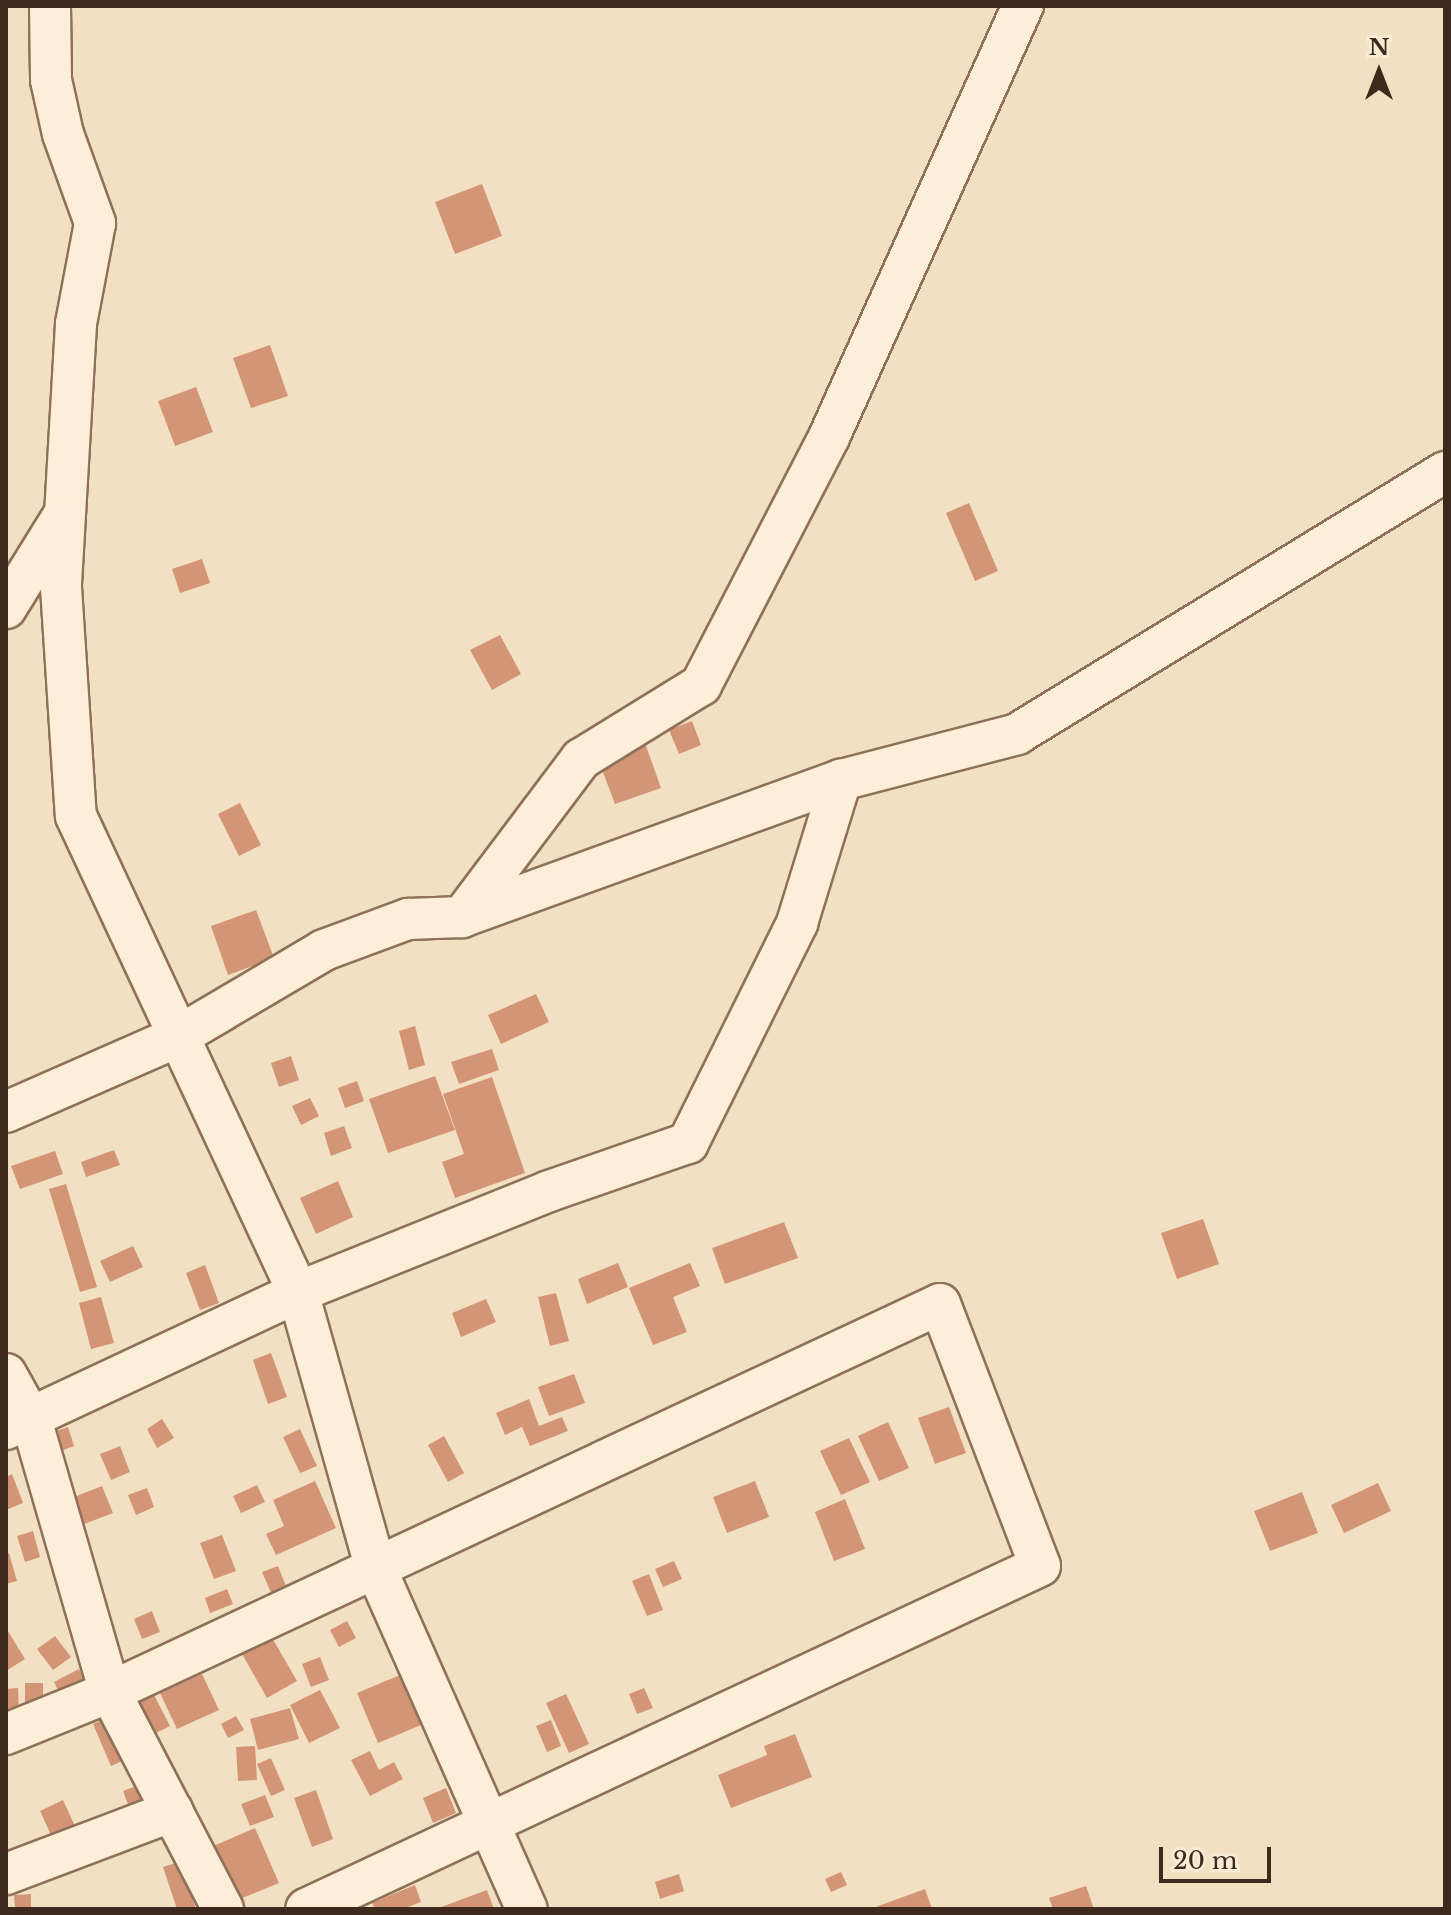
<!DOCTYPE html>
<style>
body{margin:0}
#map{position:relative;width:1451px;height:1915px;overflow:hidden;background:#f2e0c3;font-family:"Libre Baskerville",serif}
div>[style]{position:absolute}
.building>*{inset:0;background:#d39576}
.roads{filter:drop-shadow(2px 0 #8e7158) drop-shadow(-2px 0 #8e7158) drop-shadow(0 2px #8e7158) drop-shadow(0 -2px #8e7158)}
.minor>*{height:40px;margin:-20px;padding:0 20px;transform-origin:20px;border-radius:20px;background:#fceed8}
span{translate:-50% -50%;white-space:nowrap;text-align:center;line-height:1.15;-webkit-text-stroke:6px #f8ebd4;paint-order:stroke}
.frame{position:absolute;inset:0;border:8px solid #3d2a1d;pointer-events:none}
.north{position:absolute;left:1339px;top:32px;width:80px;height:80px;-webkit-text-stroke:6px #f8ebd4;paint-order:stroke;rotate:0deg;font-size:22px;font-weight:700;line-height:32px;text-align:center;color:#3d2a1d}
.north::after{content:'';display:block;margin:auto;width:28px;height:36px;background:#3d2a1d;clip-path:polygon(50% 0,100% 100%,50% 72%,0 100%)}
.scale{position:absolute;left:1159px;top:1847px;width:112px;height:36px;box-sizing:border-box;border:4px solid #3d2a1d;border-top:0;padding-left:10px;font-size:24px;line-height:28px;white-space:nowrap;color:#3d2a1d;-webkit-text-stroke:6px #f8ebd4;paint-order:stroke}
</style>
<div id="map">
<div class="building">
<div style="clip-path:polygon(482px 184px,502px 236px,455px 254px,435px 202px)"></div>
<div style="clip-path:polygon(270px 345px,288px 396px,251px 408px,233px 358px)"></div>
<div style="clip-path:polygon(196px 387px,213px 432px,175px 446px,158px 401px)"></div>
<div style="clip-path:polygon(969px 503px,998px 571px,975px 581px,946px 513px)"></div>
<div style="clip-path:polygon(202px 559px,210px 583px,180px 593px,172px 569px)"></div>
<div style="clip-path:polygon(500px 635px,521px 674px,492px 690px,470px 650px)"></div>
<div style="clip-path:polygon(692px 721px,701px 745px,679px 754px,669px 730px)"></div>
<div style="clip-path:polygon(645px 743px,661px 788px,615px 804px,598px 759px)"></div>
<div style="clip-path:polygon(240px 803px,261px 845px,239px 856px,218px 814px)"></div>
<div style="clip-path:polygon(256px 910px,274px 958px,228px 975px,211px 926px)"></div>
<div style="clip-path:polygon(536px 994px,549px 1022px,501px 1044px,488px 1015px)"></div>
<div style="clip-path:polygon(415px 1026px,425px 1065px,409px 1070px,399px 1031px)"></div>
<div style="clip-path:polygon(492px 1049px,499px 1070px,459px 1084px,451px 1062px)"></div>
<div style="clip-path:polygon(291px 1056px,299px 1080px,279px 1087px,271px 1063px)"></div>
<div style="clip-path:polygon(435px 1076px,455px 1130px,388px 1153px,369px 1099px)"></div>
<div style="clip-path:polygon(492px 1077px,525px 1173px,455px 1198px,442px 1162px,464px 1154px,443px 1094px)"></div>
<div style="clip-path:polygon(357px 1081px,364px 1101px,345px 1108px,338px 1088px)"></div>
<div style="clip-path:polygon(310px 1098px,319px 1116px,301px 1125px,292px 1106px)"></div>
<div style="clip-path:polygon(344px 1126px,352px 1148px,331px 1156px,324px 1133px)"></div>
<div style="clip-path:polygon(114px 1150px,120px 1165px,86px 1177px,81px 1162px)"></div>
<div style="clip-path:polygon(55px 1151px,63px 1174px,20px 1189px,11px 1166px)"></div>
<div style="clip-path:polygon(338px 1181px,353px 1217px,316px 1234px,300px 1198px)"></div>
<div style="clip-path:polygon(66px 1184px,97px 1287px,80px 1292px,49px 1189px)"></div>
<div style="clip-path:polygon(1203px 1219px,1219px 1264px,1177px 1279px,1161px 1233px)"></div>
<div style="clip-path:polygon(784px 1222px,798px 1258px,725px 1284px,712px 1248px)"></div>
<div style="clip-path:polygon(133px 1246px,143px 1267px,110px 1282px,100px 1261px)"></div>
<div style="clip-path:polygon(618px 1263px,628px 1287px,587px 1304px,578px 1279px)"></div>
<div style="clip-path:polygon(690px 1263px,700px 1286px,673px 1297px,687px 1332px,653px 1345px,629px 1288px)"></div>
<div style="clip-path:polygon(205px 1265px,219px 1303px,200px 1310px,186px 1273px)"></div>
<div style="clip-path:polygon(556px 1293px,569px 1341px,550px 1346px,538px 1297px)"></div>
<div style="clip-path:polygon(101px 1297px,114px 1343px,91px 1349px,79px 1303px)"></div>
<div style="clip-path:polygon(486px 1299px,496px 1322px,461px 1337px,452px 1313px)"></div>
<div style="clip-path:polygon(271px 1353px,287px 1397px,268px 1404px,253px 1360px)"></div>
<div style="clip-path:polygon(574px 1374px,585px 1403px,549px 1416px,538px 1387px)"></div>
<div style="clip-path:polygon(529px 1399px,539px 1426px,562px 1417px,568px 1431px,530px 1446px,522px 1427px,505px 1435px,496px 1413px)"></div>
<div style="clip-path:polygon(949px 1407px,966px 1453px,935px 1464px,918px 1418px)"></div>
<div style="clip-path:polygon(162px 1419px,174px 1438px,157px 1448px,147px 1429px)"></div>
<div style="clip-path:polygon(888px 1422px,909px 1468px,879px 1481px,858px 1436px)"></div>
<div style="clip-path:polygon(68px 1427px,74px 1446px,53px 1454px,45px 1435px)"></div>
<div style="clip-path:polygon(300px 1429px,317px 1466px,300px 1473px,283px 1437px)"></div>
<div style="clip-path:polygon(444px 1436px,464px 1473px,448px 1482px,428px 1445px)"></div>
<div style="clip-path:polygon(849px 1438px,870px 1482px,841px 1495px,820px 1451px)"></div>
<div style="clip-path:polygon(120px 1446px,130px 1472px,111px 1480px,100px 1454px)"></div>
<div style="clip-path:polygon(12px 1474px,23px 1503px,6px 1510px,6px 1477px)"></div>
<div style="clip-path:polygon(315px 1481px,336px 1528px,276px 1555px,266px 1534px,284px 1526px,273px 1500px)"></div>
<div style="clip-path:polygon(755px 1481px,769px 1517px,727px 1533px,713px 1497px)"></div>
<div style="clip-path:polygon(1378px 1483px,1391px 1511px,1344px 1533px,1331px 1505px)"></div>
<div style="clip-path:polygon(257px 1485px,265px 1502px,241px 1513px,233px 1496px)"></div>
<div style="clip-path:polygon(102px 1486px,113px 1513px,84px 1524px,74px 1497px)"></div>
<div style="clip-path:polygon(147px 1488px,154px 1507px,136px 1515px,128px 1495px)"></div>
<div style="clip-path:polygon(1302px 1492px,1318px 1533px,1270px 1551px,1254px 1511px)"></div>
<div style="clip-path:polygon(845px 1499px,865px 1549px,834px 1561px,815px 1512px)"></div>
<div style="clip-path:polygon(33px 1531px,40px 1557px,25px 1562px,17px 1536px)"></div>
<div style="clip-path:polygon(222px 1535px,236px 1571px,214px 1579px,200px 1543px)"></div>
<div style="clip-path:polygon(9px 1553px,17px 1581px,6px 1584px,6px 1554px)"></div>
<div style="clip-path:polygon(674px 1561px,682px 1579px,663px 1587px,655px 1569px)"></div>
<div style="clip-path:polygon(278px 1566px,288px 1591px,273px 1597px,262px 1572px)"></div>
<div style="clip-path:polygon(649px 1574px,663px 1610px,647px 1616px,632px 1581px)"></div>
<div style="clip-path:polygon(227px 1589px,233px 1604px,210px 1613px,205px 1598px)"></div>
<div style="clip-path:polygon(152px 1611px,160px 1632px,142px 1639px,134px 1619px)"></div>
<div style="clip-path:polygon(347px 1621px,356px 1638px,339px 1647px,330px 1630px)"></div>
<div style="clip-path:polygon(6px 1628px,25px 1659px,6px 1671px)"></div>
<div style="clip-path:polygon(55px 1636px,71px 1657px,53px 1670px,37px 1649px)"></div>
<div style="clip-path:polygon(271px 1636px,297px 1681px,267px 1698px,241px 1652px)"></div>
<div style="clip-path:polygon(320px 1657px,329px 1680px,311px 1687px,302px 1664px)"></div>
<div style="clip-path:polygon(79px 1669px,87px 1685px,62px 1698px,54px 1682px)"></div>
<div style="clip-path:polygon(202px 1674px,219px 1710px,177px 1729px,160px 1693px)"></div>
<div style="clip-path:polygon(400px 1675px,421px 1725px,378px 1743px,357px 1693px)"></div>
<div style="clip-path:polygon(25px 1683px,43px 1683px,43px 1710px,25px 1710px)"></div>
<div style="clip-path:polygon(18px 1688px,19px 1714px,6px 1715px,6px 1689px)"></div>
<div style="clip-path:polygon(644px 1688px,653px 1708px,637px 1714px,629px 1694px)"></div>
<div style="clip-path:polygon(320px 1690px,340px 1728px,309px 1743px,290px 1705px)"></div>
<div style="clip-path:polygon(152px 1691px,170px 1726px,154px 1734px,136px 1699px)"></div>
<div style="clip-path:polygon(566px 1694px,589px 1744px,569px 1753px,546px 1703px)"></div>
<div style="clip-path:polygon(290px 1708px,299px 1739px,258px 1750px,250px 1719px)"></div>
<div style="clip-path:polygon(112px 1716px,131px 1757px,111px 1766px,93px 1724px)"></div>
<div style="clip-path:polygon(236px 1716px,244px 1730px,228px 1738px,221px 1724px)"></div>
<div style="clip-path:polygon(551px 1720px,561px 1746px,547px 1752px,536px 1726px)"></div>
<div style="clip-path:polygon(795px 1734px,812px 1777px,731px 1808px,718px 1775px,767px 1755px,764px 1746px)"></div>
<div style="clip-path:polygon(255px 1746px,257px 1780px,238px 1781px,236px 1747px)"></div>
<div style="clip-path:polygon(370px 1751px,379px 1770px,394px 1762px,403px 1779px,370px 1796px,351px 1760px)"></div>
<div style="clip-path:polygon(271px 1758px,285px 1790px,271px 1796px,257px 1764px)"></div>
<div style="clip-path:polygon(139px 1785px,150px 1811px,133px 1818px,123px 1791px)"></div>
<div style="clip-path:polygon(446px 1788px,456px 1813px,433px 1823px,423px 1798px)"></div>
<div style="clip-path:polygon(316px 1790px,333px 1839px,312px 1847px,294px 1798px)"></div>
<div style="clip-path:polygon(265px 1795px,274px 1817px,250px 1826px,241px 1804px)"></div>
<div style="clip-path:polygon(63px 1800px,79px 1835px,56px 1846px,40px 1811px)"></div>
<div style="clip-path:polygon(255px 1828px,279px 1883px,235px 1901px,211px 1847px)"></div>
<div style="clip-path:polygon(179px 1862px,196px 1909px,177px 1909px,163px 1867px)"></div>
<div style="clip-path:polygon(841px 1872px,847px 1885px,831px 1892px,825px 1879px)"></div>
<div style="clip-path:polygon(679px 1874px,684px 1891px,660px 1899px,655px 1882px)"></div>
<div style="clip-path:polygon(415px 1885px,421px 1902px,403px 1909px,375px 1909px,372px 1903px)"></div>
<div style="clip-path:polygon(1086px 1886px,1094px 1909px,1053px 1909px,1049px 1898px)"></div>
<div style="clip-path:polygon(925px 1889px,932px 1909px,870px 1909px)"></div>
<div style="clip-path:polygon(487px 1890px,494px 1909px,436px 1909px)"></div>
<div style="clip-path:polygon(31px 1894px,31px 1909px,15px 1909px,14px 1895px)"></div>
</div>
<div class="roads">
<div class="minor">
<div style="left:50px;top:6px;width:74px;rotate:89.2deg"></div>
<div style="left:51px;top:80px;width:55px;rotate:77.5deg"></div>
<div style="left:63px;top:134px;width:95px;rotate:70.2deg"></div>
<div style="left:95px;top:223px;width:103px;rotate:100.7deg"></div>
<div style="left:76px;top:324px;width:263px;rotate:93.3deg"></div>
<div style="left:61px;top:587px;width:229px;rotate:86.3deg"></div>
<div style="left:76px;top:816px;width:525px;rotate:65deg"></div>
<div style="left:298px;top:1292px;width:288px;rotate:74.3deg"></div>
<div style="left:376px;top:1569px;width:372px;rotate:66.1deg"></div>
<div style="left:6px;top:608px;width:108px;rotate:-58.2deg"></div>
<div style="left:462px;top:917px;width:403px;rotate:-19.9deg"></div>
<div style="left:841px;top:780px;width:182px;rotate:-14.6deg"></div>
<div style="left:1017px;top:734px;width:502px;rotate:-31.47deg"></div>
<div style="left:6px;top:1112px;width:187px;rotate:-23.7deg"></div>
<div style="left:177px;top:1037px;width:171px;rotate:-30.6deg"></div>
<div style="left:324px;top:950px;width:90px;rotate:-20.3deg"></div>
<div style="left:408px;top:919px;width:54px;rotate:-2.1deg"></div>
<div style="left:462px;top:917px;width:198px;rotate:-53deg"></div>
<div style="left:581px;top:759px;width:141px;rotate:-31.7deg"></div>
<div style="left:701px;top:685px;width:279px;rotate:-62.7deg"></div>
<div style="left:829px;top:437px;width:473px;rotate:-65.8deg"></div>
<div style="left:6px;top:1374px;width:51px;rotate:60.9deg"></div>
<div style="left:31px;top:1419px;width:284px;rotate:73.9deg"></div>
<div style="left:110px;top:1692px;width:245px;rotate:62.5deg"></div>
<div style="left:6px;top:1429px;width:323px;rotate:-25.1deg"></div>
<div style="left:298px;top:1292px;width:271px;rotate:-21.9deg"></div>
<div style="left:549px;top:1191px;width:147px;rotate:-19.1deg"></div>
<div style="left:688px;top:1143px;width:246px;rotate:-63.6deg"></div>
<div style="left:797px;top:923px;width:150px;rotate:-72.9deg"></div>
<div style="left:6px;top:1734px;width:112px;rotate:-22deg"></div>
<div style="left:110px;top:1692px;width:916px;rotate:-25.05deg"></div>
<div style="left:940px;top:1304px;width:280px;rotate:69.1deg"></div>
<div style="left:1040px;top:1566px;width:810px;rotate:154.95deg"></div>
<div style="left:6px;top:1874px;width:178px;rotate:-20.7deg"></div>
</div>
</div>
<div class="frame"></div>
<div class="north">N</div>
<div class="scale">20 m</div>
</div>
